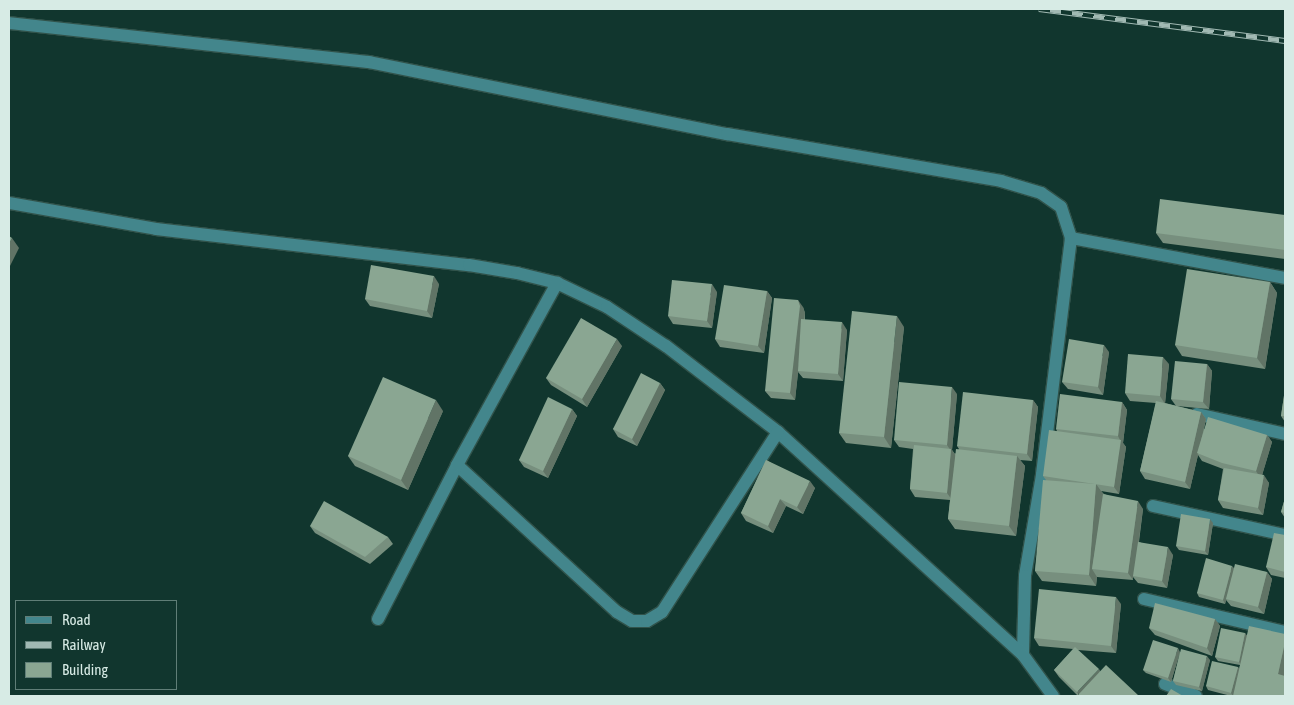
<!DOCTYPE html>
<style>
body{margin:0}
#map{position:relative;width:1294px;height:705px;overflow:hidden;background:#11362e;font-family:"Asap Condensed",sans-serif}
div>[style]{position:absolute}
.roads{filter:drop-shadow(1px 0 #31534b) drop-shadow(-1px 0 #31534b) drop-shadow(0 1px #31534b) drop-shadow(0 -1px #31534b)}
.minor>*{height:12px;margin:-6px;padding:0 6px;transform-origin:6px;border-radius:6px;background:#43868c}
.rail>*{height:5.5px;margin-top:-2.75px;transform-origin:0;background:repeating-linear-gradient(90deg,#11362e 0 11px,#a1b9b3 0 22px);box-sizing:border-box;border-block:1px solid #a1b9b3}
.wall>*{inset:0;background:#778f7e}
.shaded-wall>*{inset:0;background:#617466}
.building>*{inset:0;background:#8aa692}
span{translate:-50% -50%;white-space:nowrap;text-align:center;line-height:1.15;-webkit-text-stroke:5px #11362e;paint-order:stroke}
.frame{position:absolute;inset:0;border:10px solid #d7ebe5;pointer-events:none}
.legend{position:absolute;left:15px;top:600px;width:162px;height:90px;box-sizing:border-box;background:#11362e;border:1px solid #607e77;margin:0;padding:6px 9px;list-style:none;font-size:15px;color:#d7ebe5}
.legend li{display:flex;align-items:center;gap:10px;height:25px}
.legend b{width:25px;border:1px solid #607e77}
</style>
<div id="map">
<div class="roads">
<div class="minor">
<div style="left:9px;top:23px;width:362px;rotate:6.2deg"></div>
<div style="left:369px;top:62px;width:365px;rotate:11.4deg"></div>
<div style="left:727px;top:134px;width:278px;rotate:9.7deg"></div>
<div style="left:1001px;top:181px;width:42px;rotate:16.7deg"></div>
<div style="left:1041px;top:193px;width:24px;rotate:35deg"></div>
<div style="left:1061px;top:207px;width:33px;rotate:72deg"></div>
<div style="left:1071px;top:238px;width:239px;rotate:97deg"></div>
<div style="left:1042px;top:475px;width:102px;rotate:99.6deg"></div>
<div style="left:1025px;top:576px;width:79px;rotate:91.5deg"></div>
<div style="left:9px;top:203px;width:149px;rotate:10deg"></div>
<div style="left:156px;top:229px;width:315px;rotate:6.6deg"></div>
<div style="left:469px;top:265px;width:49px;rotate:9.5deg"></div>
<div style="left:517px;top:273px;width:41px;rotate:14deg"></div>
<div style="left:557px;top:283px;width:55px;rotate:25.6deg"></div>
<div style="left:607px;top:307px;width:71px;rotate:33.5deg"></div>
<div style="left:666px;top:346px;width:141px;rotate:37.5deg"></div>
<div style="left:778px;top:432px;width:331px;rotate:42.3deg"></div>
<div style="left:1023px;top:655px;width:51px;rotate:53.8deg"></div>
<div style="left:1071px;top:238px;width:218px;rotate:10.6deg"></div>
<div style="left:1197px;top:414px;width:90px;rotate:12.8deg"></div>
<div style="left:457px;top:465px;width:217px;rotate:42.6deg"></div>
<div style="left:617px;top:612px;width:17px;rotate:31deg"></div>
<div style="left:632px;top:621px;width:15px"></div>
<div style="left:647px;top:621px;width:17px;rotate:-31deg"></div>
<div style="left:662px;top:612px;width:214px;rotate:-57.2deg"></div>
<div style="left:1153px;top:506px;width:135px;rotate:12.4deg"></div>
<div style="left:1144px;top:599px;width:145px;rotate:13.2deg"></div>
<div style="left:378px;top:619px;width:173px;rotate:-62.8deg"></div>
<div style="left:457px;top:465px;width:208px;rotate:-61.2deg"></div>
<div style="left:1165px;top:684px;width:33px;rotate:21deg"></div>
</div>
</div>
<div class="rail">
<div style="left:1039px;top:9px;width:248px;rotate:7.4deg"></div>
</div>
<div class="wall">
<div style="clip-path:polygon(1285px 215px,1285px 259px,1163px 243px,1156px 233px)"></div>
<div style="clip-path:polygon(1270px 282px,1277px 293px,1265px 369px,1182px 356px,1175px 345px)"></div>
<div style="clip-path:polygon(439px 284px,432px 318px,370px 306px,365px 299px)"></div>
<div style="clip-path:polygon(767px 291px,772px 298px,764px 353px,720px 347px,715px 339px)"></div>
<div style="clip-path:polygon(717px 292px,712px 328px,673px 324px,668px 316px)"></div>
<div style="clip-path:polygon(803px 307px,805px 313px,805px 320px,847px 330px,843px 381px,803px 378px,798px 372px,795px 400px,771px 398px,765px 391px)"></div>
<div style="clip-path:polygon(904px 327px,891px 448px,846px 443px,839px 433px)"></div>
<div style="clip-path:polygon(622px 346px,587px 407px,551px 385px,546px 378px)"></div>
<div style="clip-path:polygon(1109px 352px,1103px 395px,1068px 389px,1062px 382px)"></div>
<div style="clip-path:polygon(1169px 364px,1165px 403px,1201px 412px,1206px 419px,1204px 429px,1267px 435px,1272px 442px,1262px 475px,1269px 483px,1263px 515px,1223px 508px,1218px 500px,1223px 469px,1202px 461px,1198px 455px,1190px 489px,1145px 479px,1140px 471px,1156px 403px,1130px 401px,1125px 393px)"></div>
<div style="clip-path:polygon(1207px 364px,1212px 371px,1209px 409px,1176px 406px,1171px 399px)"></div>
<div style="clip-path:polygon(660px 383px,665px 390px,637px 446px,618px 437px,613px 429px)"></div>
<div style="clip-path:polygon(1285px 389px,1285px 422px,1281px 416px)"></div>
<div style="clip-path:polygon(957px 394px,952px 450px,955px 454px,959px 449px,957px 446px,1033px 400px,1038px 407px,1032px 461px,1020px 460px,1025px 466px,1016px 536px,955px 529px,948px 519px,950px 500px,915px 497px,910px 489px,913px 449px,899px 447px,894px 440px)"></div>
<div style="clip-path:polygon(1122px 402px,1127px 410px,1123px 443px,1126px 447px,1119px 494px,1101px 491px,1104px 494px,1143px 509px,1139px 542px,1173px 555px,1167px 588px,1138px 583px,1133px 577px,1133px 580px,1097px 577px,1096px 586px,1042px 581px,1035px 571px,1046px 480px,1043px 476px,1057px 431px,1056px 429px)"></div>
<div style="clip-path:polygon(572px 409px,577px 416px,548px 478px,524px 467px,519px 460px)"></div>
<div style="clip-path:polygon(443px 411px,408px 490px,355px 466px,348px 456px)"></div>
<div style="clip-path:polygon(766px 460px,815px 488px,803px 514px,786px 506px,773px 533px,746px 521px,741px 513px)"></div>
<div style="clip-path:polygon(1285px 498px,1285px 518px,1281px 512px)"></div>
<div style="clip-path:polygon(1213px 523px,1208px 555px,1179px 550px,1176px 546px)"></div>
<div style="clip-path:polygon(310px 526px,388px 537px,393px 544px,370px 564px,315px 533px)"></div>
<div style="clip-path:polygon(1285px 535px,1285px 578px,1271px 575px,1266px 567px)"></div>
<div style="clip-path:polygon(1234px 568px,1267px 572px,1272px 579px,1264px 614px,1231px 606px,1226px 600px,1225px 604px,1199px 597px,1197px 593px)"></div>
<div style="clip-path:polygon(1121px 604px,1116px 653px,1078px 650px,1078px 696px,1059px 677px,1054px 670px,1073px 649px,1039px 646px,1034px 638px)"></div>
<div style="clip-path:polygon(1215px 619px,1220px 626px,1212px 656px,1155px 635px,1149px 628px)"></div>
<div style="clip-path:polygon(1245px 633px,1247px 636px,1285px 634px,1285px 671px,1284px 676px,1285px 696px,1231px 696px,1208px 690px,1206px 686px,1238px 667px,1239px 670px,1240px 665px,1218px 661px,1215px 657px)"></div>
<div style="clip-path:polygon(1180px 652px,1171px 682px,1146px 673px,1143px 670px,1180px 652px,1210px 660px,1202px 691px,1176px 685px,1173px 681px)"></div>
</div>
<div class="shaded-wall">
<div style="clip-path:polygon(12px 238px,19px 248px,9px 268px,9px 244px)"></div>
<div style="clip-path:polygon(434px 276px,439px 284px,432px 318px,427px 311px)"></div>
<div style="clip-path:polygon(1270px 282px,1277px 293px,1265px 369px,1257px 358px)"></div>
<div style="clip-path:polygon(712px 284px,717px 292px,712px 328px,707px 321px)"></div>
<div style="clip-path:polygon(767px 291px,772px 298px,764px 353px,758px 346px)"></div>
<div style="clip-path:polygon(798px 300px,803px 307px,805px 313px,795px 400px,790px 393px)"></div>
<div style="clip-path:polygon(897px 316px,904px 327px,891px 448px,884px 437px)"></div>
<div style="clip-path:polygon(842px 322px,847px 330px,843px 381px,838px 374px)"></div>
<div style="clip-path:polygon(617px 339px,622px 346px,587px 407px,582px 399px)"></div>
<div style="clip-path:polygon(1104px 345px,1109px 352px,1103px 395px,1098px 387px)"></div>
<div style="clip-path:polygon(1163px 357px,1169px 364px,1165px 404px,1160px 396px)"></div>
<div style="clip-path:polygon(1207px 364px,1212px 371px,1209px 409px,1203px 402px)"></div>
<div style="clip-path:polygon(660px 383px,665px 390px,637px 446px,632px 439px)"></div>
<div style="clip-path:polygon(952px 387px,957px 394px,952px 450px,956px 456px,952px 500px,947px 493px,951px 451px,947px 445px)"></div>
<div style="clip-path:polygon(436px 400px,443px 411px,408px 490px,401px 480px)"></div>
<div style="clip-path:polygon(1033px 400px,1038px 407px,1032px 461px,1027px 454px)"></div>
<div style="clip-path:polygon(1122px 402px,1127px 410px,1123px 443px,1126px 447px,1119px 494px,1114px 487px,1120px 440px,1118px 436px)"></div>
<div style="clip-path:polygon(572px 409px,577px 416px,548px 478px,543px 471px)"></div>
<div style="clip-path:polygon(1201px 412px,1206px 419px,1198px 454px,1197px 453px,1198px 455px,1190px 489px,1185px 482px)"></div>
<div style="clip-path:polygon(1267px 435px,1272px 442px,1261px 479px,1256px 471px)"></div>
<div style="clip-path:polygon(1017px 456px,1025px 466px,1016px 536px,1009px 526px)"></div>
<div style="clip-path:polygon(1264px 475px,1269px 483px,1263px 515px,1258px 508px)"></div>
<div style="clip-path:polygon(810px 481px,815px 488px,803px 514px,797px 507px)"></div>
<div style="clip-path:polygon(1096px 484px,1104px 495px,1092px 569px,1097px 577px,1096px 586px,1089px 575px)"></div>
<div style="clip-path:polygon(780px 499px,786px 506px,773px 533px,768px 526px)"></div>
<div style="clip-path:polygon(1138px 501px,1143px 509px,1134px 576px,1133px 576px,1133px 580px,1128px 573px)"></div>
<div style="clip-path:polygon(1210px 519px,1213px 523px,1208px 555px,1205px 551px)"></div>
<div style="clip-path:polygon(1168px 547px,1173px 555px,1167px 588px,1162px 581px)"></div>
<div style="clip-path:polygon(1232px 566px,1235px 569px,1225px 604px,1223px 600px)"></div>
<div style="clip-path:polygon(1267px 572px,1272px 579px,1264px 614px,1258px 607px)"></div>
<div style="clip-path:polygon(1116px 597px,1121px 604px,1116px 653px,1111px 646px)"></div>
<div style="clip-path:polygon(1215px 619px,1220px 626px,1212px 656px,1207px 648px)"></div>
<div style="clip-path:polygon(1245px 633px,1248px 637px,1242px 666px,1239px 662px)"></div>
<div style="clip-path:polygon(1285px 642px,1285px 671px,1283px 682px,1278px 674px)"></div>
<div style="clip-path:polygon(1178px 648px,1180px 652px,1171px 682px,1168px 678px)"></div>
<div style="clip-path:polygon(1207px 656px,1210px 660px,1202px 691px,1199px 687px)"></div>
<div style="clip-path:polygon(1238px 667px,1241px 671px,1234px 696px,1233px 696px,1231px 693px)"></div>
<div style="clip-path:polygon(1099px 669px,1104px 677px,1080px 696px,1077px 692px)"></div>
</div>
<div class="building">
<div style="clip-path:polygon(1160px 199px,1285px 215px,1285px 250px,1156px 233px)"></div>
<div style="clip-path:polygon(9px 236px,12px 238px,9px 244px)"></div>
<div style="clip-path:polygon(371px 265px,434px 276px,427px 311px,365px 299px)"></div>
<div style="clip-path:polygon(1187px 269px,1270px 282px,1257px 358px,1175px 345px)"></div>
<div style="clip-path:polygon(672px 280px,712px 284px,707px 321px,668px 316px)"></div>
<div style="clip-path:polygon(724px 285px,767px 291px,758px 346px,715px 339px)"></div>
<div style="clip-path:polygon(774px 298px,798px 300px,800px 306px,790px 393px,765px 391px)"></div>
<div style="clip-path:polygon(852px 311px,897px 316px,884px 437px,839px 433px)"></div>
<div style="clip-path:polygon(581px 318px,617px 339px,582px 399px,546px 378px)"></div>
<div style="clip-path:polygon(801px 319px,842px 322px,838px 374px,798px 371px)"></div>
<div style="clip-path:polygon(1069px 339px,1104px 345px,1098px 387px,1062px 382px)"></div>
<div style="clip-path:polygon(1128px 354px,1163px 357px,1160px 396px,1125px 393px)"></div>
<div style="clip-path:polygon(1175px 361px,1207px 364px,1203px 402px,1171px 399px)"></div>
<div style="clip-path:polygon(641px 373px,660px 383px,632px 439px,613px 429px)"></div>
<div style="clip-path:polygon(383px 377px,436px 400px,401px 480px,348px 456px)"></div>
<div style="clip-path:polygon(899px 382px,952px 387px,947px 445px,894px 440px)"></div>
<div style="clip-path:polygon(1285px 389px,1285px 416px,1281px 416px)"></div>
<div style="clip-path:polygon(963px 392px,1033px 400px,1027px 454px,957px 446px)"></div>
<div style="clip-path:polygon(1060px 394px,1122px 402px,1118px 436px,1056px 429px)"></div>
<div style="clip-path:polygon(548px 397px,572px 409px,543px 471px,519px 460px)"></div>
<div style="clip-path:polygon(1156px 401px,1201px 412px,1185px 482px,1140px 471px)"></div>
<div style="clip-path:polygon(1208px 417px,1267px 435px,1256px 471px,1222px 463px,1197px 453px)"></div>
<div style="clip-path:polygon(1049px 430px,1121px 440px,1114px 487px,1043px 476px)"></div>
<div style="clip-path:polygon(914px 445px,951px 449px,947px 493px,910px 489px)"></div>
<div style="clip-path:polygon(956px 449px,1017px 456px,1009px 526px,948px 519px)"></div>
<div style="clip-path:polygon(766px 460px,810px 481px,797px 507px,780px 499px,768px 526px,741px 513px)"></div>
<div style="clip-path:polygon(1224px 468px,1264px 475px,1258px 508px,1218px 500px)"></div>
<div style="clip-path:polygon(1043px 480px,1096px 484px,1089px 575px,1035px 571px)"></div>
<div style="clip-path:polygon(1103px 494px,1138px 501px,1128px 573px,1092px 569px)"></div>
<div style="clip-path:polygon(1285px 498px,1285px 513px,1281px 512px)"></div>
<div style="clip-path:polygon(324px 501px,388px 537px,365px 557px,310px 526px)"></div>
<div style="clip-path:polygon(1181px 514px,1210px 519px,1205px 551px,1176px 546px)"></div>
<div style="clip-path:polygon(1274px 533px,1285px 535px,1285px 572px,1266px 567px)"></div>
<div style="clip-path:polygon(1138px 542px,1168px 547px,1162px 581px,1133px 576px)"></div>
<div style="clip-path:polygon(1206px 558px,1232px 566px,1223px 600px,1197px 593px)"></div>
<div style="clip-path:polygon(1235px 564px,1267px 572px,1258px 607px,1226px 599px)"></div>
<div style="clip-path:polygon(1039px 589px,1116px 597px,1111px 646px,1034px 638px)"></div>
<div style="clip-path:polygon(1155px 603px,1215px 619px,1207px 648px,1149px 628px)"></div>
<div style="clip-path:polygon(1249px 626px,1285px 634px,1285px 642px,1278px 674px,1285px 676px,1285px 696px,1233px 696px)"></div>
<div style="clip-path:polygon(1221px 628px,1245px 633px,1239px 662px,1215px 657px)"></div>
<div style="clip-path:polygon(1153px 640px,1178px 648px,1168px 678px,1143px 670px)"></div>
<div style="clip-path:polygon(1075px 647px,1099px 669px,1077px 692px,1054px 670px)"></div>
<div style="clip-path:polygon(1181px 649px,1207px 656px,1199px 687px,1173px 681px)"></div>
<div style="clip-path:polygon(1212px 661px,1238px 667px,1231px 693px,1206px 686px)"></div>
<div style="clip-path:polygon(1106px 665px,1139px 696px,1079px 696px,1078px 695px)"></div>
<div style="clip-path:polygon(1171px 689px,1183px 696px,1166px 696px)"></div>
</div>
<div class="frame"></div>
<ul class="legend">
<li><b style="height:6px;background:#43868c"></b>Road</li>
<li><b style="height:6px;background:#a1b9b3"></b>Railway</li>
<li><b style="height:14px;background:#8aa692"></b>Building</li>
</ul>
</div>
